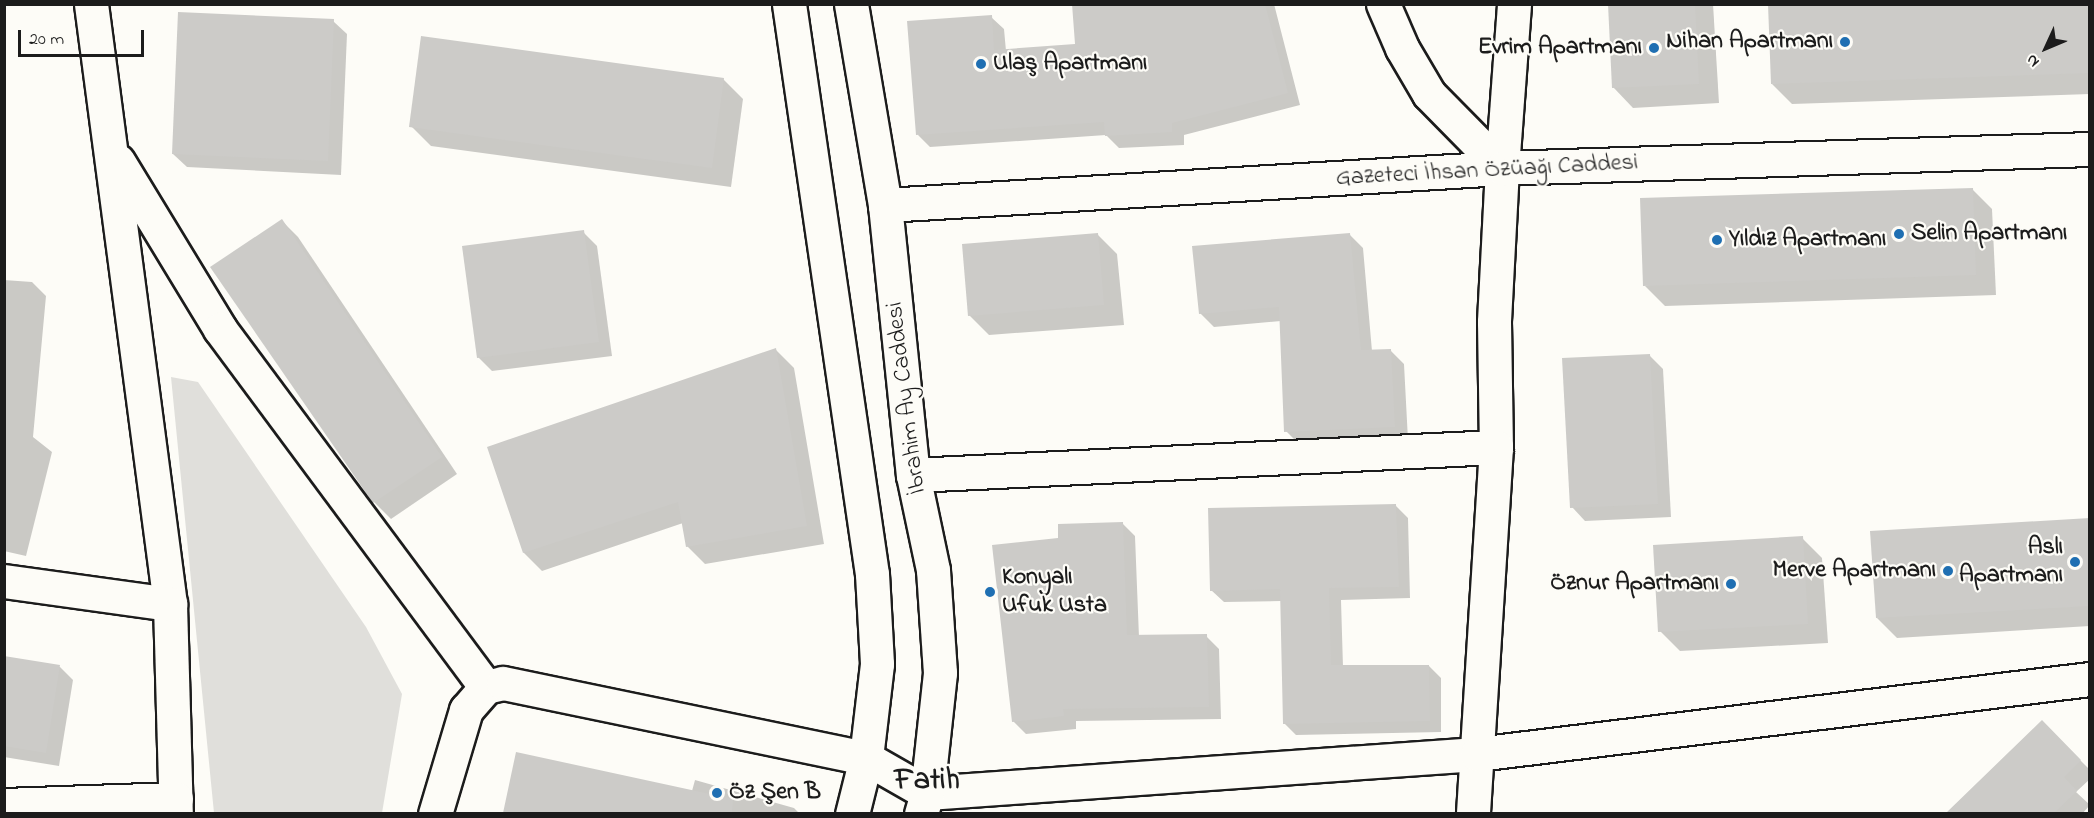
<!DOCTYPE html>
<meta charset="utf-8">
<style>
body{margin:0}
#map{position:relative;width:2094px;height:818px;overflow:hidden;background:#fdfcf7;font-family:"Indie Flower",sans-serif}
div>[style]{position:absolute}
.green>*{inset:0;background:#e0dfdb}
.shadow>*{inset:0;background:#0003}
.building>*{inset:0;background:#cccbc8}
.roads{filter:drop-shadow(2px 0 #1c1c1c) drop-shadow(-2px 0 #1c1c1c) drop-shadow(0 2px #1c1c1c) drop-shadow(0 -2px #1c1c1c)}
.minor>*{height:33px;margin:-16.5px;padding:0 16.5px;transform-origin:16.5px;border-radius:16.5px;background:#fdfcf7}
.secondary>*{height:33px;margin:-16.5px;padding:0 16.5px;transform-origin:16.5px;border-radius:16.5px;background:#fdfcf7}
.dots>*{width:16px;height:16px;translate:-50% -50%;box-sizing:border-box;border:3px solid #fdfcf7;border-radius:50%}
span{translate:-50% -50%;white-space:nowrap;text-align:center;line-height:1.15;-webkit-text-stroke:4.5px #fdfcf7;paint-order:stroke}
.poi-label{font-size:24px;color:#1c1c1c;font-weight:700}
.right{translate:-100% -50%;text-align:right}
.left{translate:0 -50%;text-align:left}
.street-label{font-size:24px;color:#1c1c1c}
.district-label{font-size:30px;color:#1c1c1c;font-weight:700}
.frame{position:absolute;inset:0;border:6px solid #1c1c1c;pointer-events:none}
.north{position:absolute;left:2016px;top:18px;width:60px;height:60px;-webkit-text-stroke:4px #fdfcf7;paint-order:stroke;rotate:226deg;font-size:16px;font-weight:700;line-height:24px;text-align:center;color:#1c1c1c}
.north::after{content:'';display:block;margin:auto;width:21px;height:27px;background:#1c1c1c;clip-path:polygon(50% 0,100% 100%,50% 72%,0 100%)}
.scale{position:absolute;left:18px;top:30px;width:126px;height:27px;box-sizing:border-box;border:3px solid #1c1c1c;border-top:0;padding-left:8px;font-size:18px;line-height:21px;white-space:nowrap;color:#1c1c1c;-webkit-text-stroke:4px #fdfcf7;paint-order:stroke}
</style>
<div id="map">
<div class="green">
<div style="clip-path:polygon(171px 377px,198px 382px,366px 627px,402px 694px,382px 813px,214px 813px)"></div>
</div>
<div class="shadow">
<div style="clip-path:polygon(1073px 4px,1274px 4px,1300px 105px,1184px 135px,1184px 145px,1119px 148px,1106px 135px,930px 147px,918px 135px,991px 17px,1004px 29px,1006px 51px,1077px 46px)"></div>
<div style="clip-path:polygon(1609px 4px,1713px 4px,1719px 103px,1633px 108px,1613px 87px)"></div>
<div style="clip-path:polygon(2090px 4px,2090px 94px,1792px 104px,1772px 84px)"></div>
<div style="clip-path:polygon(333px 21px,347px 34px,341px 175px,187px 167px,173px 154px)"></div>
<div style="clip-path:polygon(723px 79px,743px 99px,731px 187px,431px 146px,411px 126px)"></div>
<div style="clip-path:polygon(1972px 189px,1992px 209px,1996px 295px,1665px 306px,1645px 286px)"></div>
<div style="clip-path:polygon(282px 221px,298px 237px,457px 474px,391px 519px,374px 502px,212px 267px)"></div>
<div style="clip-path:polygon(583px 232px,597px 246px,612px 356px,492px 371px,478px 357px)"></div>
<div style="clip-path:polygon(1097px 234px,1117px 254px,1124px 325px,989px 335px,969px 315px)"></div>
<div style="clip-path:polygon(1349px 234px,1363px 248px,1372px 351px,1390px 350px,1404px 364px,1408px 440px,1300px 445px,1286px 431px,1281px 321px,1214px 327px,1200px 313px)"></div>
<div style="clip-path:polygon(4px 280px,32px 282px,46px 296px,33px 437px,52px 452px,26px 556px,4px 551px)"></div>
<div style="clip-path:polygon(776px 350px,794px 368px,824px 544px,705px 564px,687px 546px,683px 523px,542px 571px,524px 553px,489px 447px)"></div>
<div style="clip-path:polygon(1649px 355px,1663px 369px,1671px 517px,1585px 521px,1572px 507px)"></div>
<div style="clip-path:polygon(1396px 506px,1408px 518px,1410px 598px,1341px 600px,1343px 667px,1429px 666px,1441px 678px,1441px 732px,1296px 735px,1284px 723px,1281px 601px,1224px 602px,1211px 590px)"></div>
<div style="clip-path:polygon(2090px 520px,2090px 626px,1897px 638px,1877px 618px)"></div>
<div style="clip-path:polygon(1122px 523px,1135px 536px,1139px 637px,1206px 636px,1219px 649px,1221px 719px,1076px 721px,1076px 729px,1026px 734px,1013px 721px,1060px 540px)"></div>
<div style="clip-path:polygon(1802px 538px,1822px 558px,1828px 643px,1680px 651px,1660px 631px)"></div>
<div style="clip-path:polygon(4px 657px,60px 667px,73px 680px,59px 766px,4px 757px)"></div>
<div style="clip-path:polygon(2042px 722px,2090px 770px,2090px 779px,2076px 792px,2090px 805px,2082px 814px,1948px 814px)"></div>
<div style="clip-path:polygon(517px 754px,692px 791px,695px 780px,794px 808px,800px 814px,504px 814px)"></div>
</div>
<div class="building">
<div style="clip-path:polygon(1072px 4px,1265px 4px,1288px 93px,1172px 123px,1172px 132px,1105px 136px,1104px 122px,916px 135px,907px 21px,992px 15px,994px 50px,1075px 44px)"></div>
<div style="clip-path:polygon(1608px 4px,1695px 4px,1699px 84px,1612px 88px)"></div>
<div style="clip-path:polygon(1768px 4px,2090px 4px,2090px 73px,1771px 84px)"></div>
<div style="clip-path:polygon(178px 12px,334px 19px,328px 161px,172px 154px)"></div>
<div style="clip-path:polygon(421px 36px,724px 78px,712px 168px,409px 127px)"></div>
<div style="clip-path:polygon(1973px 188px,1976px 275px,1643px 286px,1640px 198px)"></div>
<div style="clip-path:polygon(282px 219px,442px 457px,373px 503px,210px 267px)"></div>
<div style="clip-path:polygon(584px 230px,599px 342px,477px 358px,462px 246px)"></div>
<div style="clip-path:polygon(1098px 233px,1104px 305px,968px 316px,962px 244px)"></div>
<div style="clip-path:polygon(1350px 233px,1361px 350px,1391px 349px,1395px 427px,1284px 432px,1279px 307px,1199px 314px,1192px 246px)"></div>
<div style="clip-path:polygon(776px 348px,807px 526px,686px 547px,678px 502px,523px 553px,487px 447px)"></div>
<div style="clip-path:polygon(1650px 354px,1658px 504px,1570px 508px,1562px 358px)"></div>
<div style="clip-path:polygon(1396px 504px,1399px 587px,1329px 588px,1331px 665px,1429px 665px,1430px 721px,1283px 724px,1280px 589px,1210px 591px,1208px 508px)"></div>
<div style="clip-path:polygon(2090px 518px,2090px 606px,1876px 618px,1870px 531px)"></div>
<div style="clip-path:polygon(1123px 522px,1127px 635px,1207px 634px,1209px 707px,1063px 709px,1064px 716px,1012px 722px,992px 545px,1058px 538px,1058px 524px)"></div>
<div style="clip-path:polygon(1803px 536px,1808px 624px,1658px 632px,1653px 545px)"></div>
<div style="clip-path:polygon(4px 656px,60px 665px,46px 753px,4px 746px)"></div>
<div style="clip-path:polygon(2042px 720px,2081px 760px,2064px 777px,2077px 791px,2054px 813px,1946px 813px)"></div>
<div style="clip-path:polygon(516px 752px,733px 799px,732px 813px,503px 813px)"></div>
</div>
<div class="roads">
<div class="minor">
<div style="left:91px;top:4px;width:605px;rotate:82.5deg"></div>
<div style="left:170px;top:604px;width:210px;rotate:88.4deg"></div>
<div style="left:1383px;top:4px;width:48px;rotate:66.6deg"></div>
<div style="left:1402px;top:48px;width:53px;rotate:59.6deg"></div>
<div style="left:1429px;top:94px;width:104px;rotate:45.4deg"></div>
<div style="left:1502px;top:168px;width:154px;rotate:93deg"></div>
<div style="left:1494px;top:322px;width:125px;rotate:89.1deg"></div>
<div style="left:1496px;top:447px;width:368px;rotate:93.6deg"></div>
<div style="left:118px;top:161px;width:197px;rotate:58.7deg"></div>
<div style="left:220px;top:329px;width:446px;rotate:53.4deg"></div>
<div style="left:1502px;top:168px;width:164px;rotate:-85.8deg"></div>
<div style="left:885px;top:205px;width:618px;rotate:-3.43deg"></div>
<div style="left:1502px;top:168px;width:588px;rotate:-1.85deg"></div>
<div style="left:913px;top:475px;width:584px;rotate:-2.75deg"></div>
<div style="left:4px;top:581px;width:168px;rotate:7.9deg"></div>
<div style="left:4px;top:805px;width:172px;rotate:-2deg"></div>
<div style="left:435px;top:814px;width:109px;rotate:-73.4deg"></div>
<div style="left:466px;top:710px;width:30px;rotate:-49deg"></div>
<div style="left:486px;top:687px;width:17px;rotate:-13deg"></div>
<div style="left:503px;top:683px;width:371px;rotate:11.7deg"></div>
<div style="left:866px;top:758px;width:70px;rotate:29.8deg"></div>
<div style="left:927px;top:793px;width:551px;rotate:-4.06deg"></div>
<div style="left:1477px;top:754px;width:618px;rotate:-6.98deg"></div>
</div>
<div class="secondary">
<div style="left:789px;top:4px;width:576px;rotate:81.72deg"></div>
<div style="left:872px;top:574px;width:90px;rotate:86.8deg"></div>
<div style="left:877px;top:664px;width:95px;rotate:96.7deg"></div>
<div style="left:866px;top:758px;width:58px;rotate:104deg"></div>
<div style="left:851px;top:4px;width:204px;rotate:80.4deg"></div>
<div style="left:885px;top:205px;width:271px;rotate:84.1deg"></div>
<div style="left:913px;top:475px;width:97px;rotate:78.1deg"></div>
<div style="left:933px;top:570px;width:103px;rotate:86.1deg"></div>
<div style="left:940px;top:673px;width:121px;rotate:96.2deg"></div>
<div style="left:927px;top:793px;width:22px;rotate:106deg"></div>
</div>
</div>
<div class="dots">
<div style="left:1845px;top:42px;background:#1f6fb2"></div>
<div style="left:1654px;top:48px;background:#1f6fb2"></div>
<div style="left:981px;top:64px;background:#1f6fb2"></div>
<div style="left:1899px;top:234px;background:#1f6fb2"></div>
<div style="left:1717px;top:240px;background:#1f6fb2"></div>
<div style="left:2075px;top:562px;background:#1f6fb2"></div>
<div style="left:1948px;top:571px;background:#1f6fb2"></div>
<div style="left:1731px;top:584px;background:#1f6fb2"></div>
<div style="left:990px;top:592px;background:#1f6fb2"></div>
<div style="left:717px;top:793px;background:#1f6fb2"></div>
</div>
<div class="poi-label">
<span class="right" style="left:1833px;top:42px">Nihan Apartmanı</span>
<span class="right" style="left:1642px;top:48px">Evrim Apartmanı</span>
<span class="left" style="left:993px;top:64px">Ulaş Apartmanı</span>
<span class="left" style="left:1911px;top:234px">Selin Apartmanı</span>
<span class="left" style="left:1729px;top:240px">Yıldız Apartmanı</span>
<span class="right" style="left:2063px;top:562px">Aslı<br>Apartmanı</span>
<span class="right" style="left:1936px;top:571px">Merve Apartmanı</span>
<span class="left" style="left:1002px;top:592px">Konyalı<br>Ufuk Usta</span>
<span class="right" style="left:1719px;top:584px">Öznur Apartmanı</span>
<span class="left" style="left:729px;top:793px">Öz Şen B</span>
</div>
<div class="street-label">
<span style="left:1487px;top:171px;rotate:-3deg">Gazeteci İhsan Özüağı Caddesi</span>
<span style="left:907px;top:398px;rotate:-97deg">İbrahim Ay Caddesi</span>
</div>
<div class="district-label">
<span style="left:927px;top:781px">Fatih</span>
</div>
<div class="frame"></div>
<div class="north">N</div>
<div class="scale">20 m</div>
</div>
